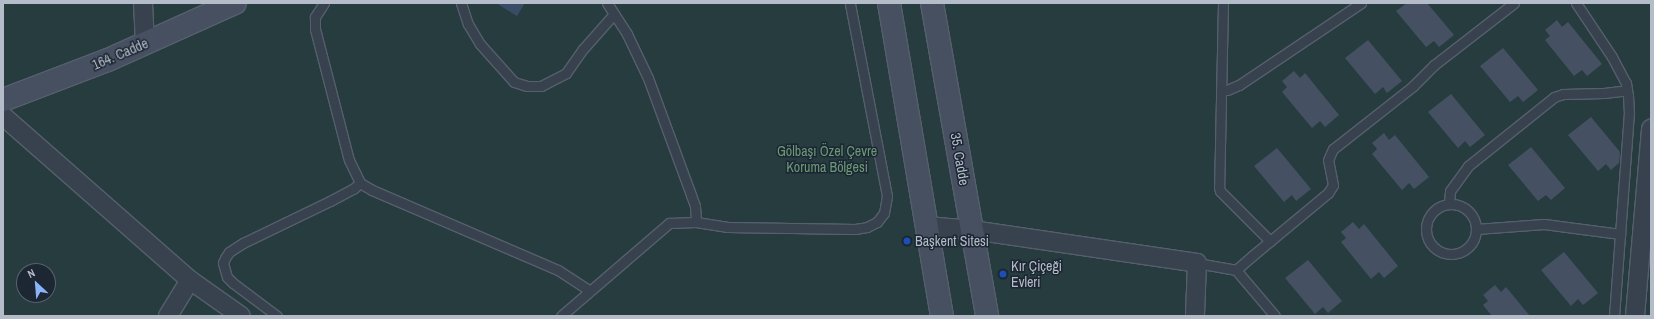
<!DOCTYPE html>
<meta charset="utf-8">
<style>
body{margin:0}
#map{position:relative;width:1654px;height:319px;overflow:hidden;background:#242f3e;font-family:"Archivo Narrow",sans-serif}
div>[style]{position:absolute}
.green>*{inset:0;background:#263c3f}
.water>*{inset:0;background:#394c67}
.building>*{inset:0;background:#455162}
.roads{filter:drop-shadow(1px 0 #565f6c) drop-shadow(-1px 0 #565f6c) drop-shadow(0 1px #565f6c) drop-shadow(0 -1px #565f6c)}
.lane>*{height:9px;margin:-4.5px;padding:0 4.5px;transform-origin:4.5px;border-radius:4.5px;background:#38414e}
.lane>.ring{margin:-4.5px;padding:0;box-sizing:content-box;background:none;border:9px solid #38414e;border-radius:50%}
.street>*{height:18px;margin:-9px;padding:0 9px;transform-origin:9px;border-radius:9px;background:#38414e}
.secondary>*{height:22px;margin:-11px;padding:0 11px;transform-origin:11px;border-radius:11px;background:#465061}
.dots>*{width:11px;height:11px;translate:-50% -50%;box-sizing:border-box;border:2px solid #1d2633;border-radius:50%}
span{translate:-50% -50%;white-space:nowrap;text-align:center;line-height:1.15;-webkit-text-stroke:3px #1d2633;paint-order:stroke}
.street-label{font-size:14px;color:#b4bcc9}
.park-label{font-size:14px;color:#6b9a76}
.poi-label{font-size:14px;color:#b4bcc9}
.left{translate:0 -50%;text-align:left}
.frame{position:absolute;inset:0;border:4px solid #b4bcc9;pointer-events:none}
.north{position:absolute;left:16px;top:263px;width:40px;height:40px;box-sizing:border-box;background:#1d2633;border:1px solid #59626f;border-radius:50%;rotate:334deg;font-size:11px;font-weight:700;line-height:16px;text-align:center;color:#b4bcc9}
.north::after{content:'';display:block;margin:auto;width:14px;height:18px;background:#8ab4f8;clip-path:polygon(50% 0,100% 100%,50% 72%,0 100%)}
</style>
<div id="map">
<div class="green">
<div style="clip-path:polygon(evenodd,3px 3px,1651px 3px,1651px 316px,3px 316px,3px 3px,24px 271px,48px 271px,48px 295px,24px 295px,24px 271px)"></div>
</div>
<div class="water">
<div style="clip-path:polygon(496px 3px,525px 3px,517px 16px)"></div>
</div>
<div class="building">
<div style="clip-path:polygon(1407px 3px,1427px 3px,1454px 35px,1439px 47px,1434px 41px,1426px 47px,1396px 11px)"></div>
<div style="clip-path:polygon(1557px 20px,1562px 27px,1568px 22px,1602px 64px,1587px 76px,1582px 70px,1574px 76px,1545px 40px,1550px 36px,1545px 30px)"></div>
<div style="clip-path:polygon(1368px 40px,1402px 81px,1387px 93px,1383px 87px,1375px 94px,1345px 58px)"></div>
<div style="clip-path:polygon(1503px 48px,1538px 90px,1523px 102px,1518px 96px,1510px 102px,1480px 66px)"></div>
<div style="clip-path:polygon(1294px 71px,1300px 78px,1305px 73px,1339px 115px,1325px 127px,1320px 121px,1312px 128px,1282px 92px,1287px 87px,1282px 81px)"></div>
<div style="clip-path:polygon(1451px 94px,1485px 135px,1470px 147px,1465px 141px,1458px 148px,1428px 112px)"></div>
<div style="clip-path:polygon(1591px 117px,1620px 152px,1619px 163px,1611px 170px,1606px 164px,1598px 171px,1568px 135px)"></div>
<div style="clip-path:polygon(1384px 133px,1389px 140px,1395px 135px,1429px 177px,1414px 189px,1409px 183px,1402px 190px,1372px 154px,1377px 149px,1372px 143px)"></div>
<div style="clip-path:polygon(1531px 147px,1565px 188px,1551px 200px,1546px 195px,1538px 201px,1508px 165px)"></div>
<div style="clip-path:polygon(1277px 148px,1311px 189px,1296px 201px,1292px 195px,1284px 202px,1254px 166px)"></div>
<div style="clip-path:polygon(1353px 222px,1359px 229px,1364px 224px,1398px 266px,1384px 278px,1379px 272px,1371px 279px,1341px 242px,1346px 238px,1341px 232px)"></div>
<div style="clip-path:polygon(1564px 252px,1598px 293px,1583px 305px,1578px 299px,1571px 306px,1541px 270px)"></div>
<div style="clip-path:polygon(1308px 260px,1342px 301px,1328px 313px,1323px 307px,1315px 314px,1285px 278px)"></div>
<div style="clip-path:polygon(1495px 285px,1501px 292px,1506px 287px,1530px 316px,1492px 316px,1483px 305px,1488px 301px,1483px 295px)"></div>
</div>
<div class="roads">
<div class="lane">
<div style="left:324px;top:3px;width:17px;rotate:123deg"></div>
<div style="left:315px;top:17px;width:12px;rotate:90deg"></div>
<div style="left:315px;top:29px;width:135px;rotate:75.5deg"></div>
<div style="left:349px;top:160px;width:25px;rotate:64deg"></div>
<div style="left:360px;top:183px;width:14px;rotate:30deg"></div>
<div style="left:372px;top:190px;width:202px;rotate:23.3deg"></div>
<div style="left:558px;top:270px;width:37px;rotate:33deg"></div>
<div style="left:461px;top:3px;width:22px;rotate:72deg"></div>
<div style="left:468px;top:24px;width:23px;rotate:59deg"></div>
<div style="left:480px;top:44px;width:51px;rotate:48.2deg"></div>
<div style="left:514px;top:82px;width:14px;rotate:17deg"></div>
<div style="left:527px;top:86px;width:14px"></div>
<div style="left:541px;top:86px;width:28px;rotate:-27deg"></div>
<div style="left:566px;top:73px;width:29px;rotate:-55deg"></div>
<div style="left:583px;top:49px;width:47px;rotate:-48.5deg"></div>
<div style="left:607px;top:3px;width:37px;rotate:57deg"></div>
<div style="left:627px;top:34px;width:49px;rotate:64.5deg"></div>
<div style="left:648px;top:78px;width:125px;rotate:69.8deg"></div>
<div style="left:691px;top:195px;width:12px;rotate:70deg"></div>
<div style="left:695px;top:206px;width:16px;rotate:86deg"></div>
<div style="left:1223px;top:3px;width:184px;rotate:91.2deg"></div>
<div style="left:1219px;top:187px;width:4px;rotate:76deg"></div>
<div style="left:1220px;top:191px;width:71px;rotate:45deg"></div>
<div style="left:1576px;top:3px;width:65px;rotate:56.3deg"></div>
<div style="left:1612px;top:57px;width:30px;rotate:62deg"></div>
<div style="left:1626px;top:83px;width:12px;rotate:81deg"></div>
<div style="left:1628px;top:95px;width:17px;rotate:87deg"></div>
<div style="left:1629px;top:112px;width:205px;rotate:94.2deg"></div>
<div style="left:1221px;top:90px;width:6px"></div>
<div style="left:1227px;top:90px;width:13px;rotate:-23deg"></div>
<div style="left:1239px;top:85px;width:147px;rotate:-33.9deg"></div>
<div style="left:1449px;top:203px;width:12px;rotate:-85deg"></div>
<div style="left:1450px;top:191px;width:31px;rotate:-54deg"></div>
<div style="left:1468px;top:166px;width:110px;rotate:-38.7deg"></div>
<div style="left:1554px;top:97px;width:9px;rotate:-18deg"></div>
<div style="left:1563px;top:94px;width:41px;rotate:-1.4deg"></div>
<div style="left:1604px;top:93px;width:23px;rotate:-7deg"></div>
<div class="ring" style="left:1426px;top:204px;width:41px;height:41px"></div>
<div style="left:1476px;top:229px;width:68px;rotate:-4.2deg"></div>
<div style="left:1544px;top:224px;width:77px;rotate:7.5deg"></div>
<div style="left:1197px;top:263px;width:40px;rotate:10deg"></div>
<div style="left:1236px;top:270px;width:21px;rotate:-41deg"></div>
<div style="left:1252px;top:256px;width:99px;rotate:-39.7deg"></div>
<div style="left:1328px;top:193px;width:9px;rotate:-58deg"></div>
<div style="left:1333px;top:185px;width:25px;rotate:-101deg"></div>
<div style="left:1328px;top:160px;width:12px;rotate:-66deg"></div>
<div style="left:1333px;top:149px;width:102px;rotate:-38.2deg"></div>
<div style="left:1413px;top:86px;width:30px;rotate:-45deg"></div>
<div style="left:1434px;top:65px;width:101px;rotate:-37.8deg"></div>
<div style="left:1236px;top:270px;width:60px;rotate:49.7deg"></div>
<div style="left:277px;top:316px;width:55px;rotate:-143.1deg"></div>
<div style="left:233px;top:283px;width:8px;rotate:-135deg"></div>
<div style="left:227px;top:277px;width:15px;rotate:-106deg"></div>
<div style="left:223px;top:263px;width:5px;rotate:-68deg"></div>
<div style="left:225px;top:258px;width:7px;rotate:-56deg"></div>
<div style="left:229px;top:252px;width:17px;rotate:-33deg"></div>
<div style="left:243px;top:243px;width:97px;rotate:-25.8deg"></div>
<div style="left:330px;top:201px;width:26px;rotate:-28deg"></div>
<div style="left:353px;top:189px;width:9px;rotate:-41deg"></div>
<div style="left:561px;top:316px;width:143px;rotate:-40.7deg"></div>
<div style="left:669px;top:223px;width:27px;rotate:-2deg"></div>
<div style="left:696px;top:222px;width:32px;rotate:9deg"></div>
<div style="left:728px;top:227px;width:127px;rotate:0.9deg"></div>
<div style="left:855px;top:229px;width:12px;rotate:-9deg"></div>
<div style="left:867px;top:227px;width:11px;rotate:-27deg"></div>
<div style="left:877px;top:222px;width:11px;rotate:-52deg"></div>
<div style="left:884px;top:213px;width:17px;rotate:-80deg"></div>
<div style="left:887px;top:196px;width:197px;rotate:-100.9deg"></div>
</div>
<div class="street">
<div style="left:143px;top:3px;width:41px;rotate:87.2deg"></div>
<div style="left:3px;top:116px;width:249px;rotate:41.3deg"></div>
<div style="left:190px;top:280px;width:62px;rotate:35.2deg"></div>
<div style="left:927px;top:226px;width:45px;rotate:5.1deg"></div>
<div style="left:972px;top:230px;width:227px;rotate:8.3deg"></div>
<div style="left:1197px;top:263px;width:53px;rotate:92.2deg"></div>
<div style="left:168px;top:316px;width:42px;rotate:-58.6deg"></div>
<div style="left:1635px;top:316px;width:188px;rotate:-85.1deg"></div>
</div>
<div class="secondary">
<div style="left:889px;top:3px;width:317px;rotate:80.4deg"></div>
<div style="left:932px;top:3px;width:318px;rotate:80deg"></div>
<div style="left:3px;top:100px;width:112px;rotate:-20.9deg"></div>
<div style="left:108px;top:60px;width:139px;rotate:-24.2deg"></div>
</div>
</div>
<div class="dots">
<div style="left:907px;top:241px;background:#1a4fb4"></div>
<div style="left:1003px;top:274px;background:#1a4fb4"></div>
</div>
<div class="street-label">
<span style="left:120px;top:54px;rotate:-23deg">164. Cadde</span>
<span style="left:960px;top:159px;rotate:80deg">35. Cadde</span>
</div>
<div class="park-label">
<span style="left:827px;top:159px">Gölbaşı Özel Çevre<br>Koruma Bölgesi</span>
</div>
<div class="poi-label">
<span class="left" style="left:915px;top:241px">Başkent Sitesi</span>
<span class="left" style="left:1011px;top:274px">Kır Çiçeği<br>Evleri</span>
</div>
<div class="frame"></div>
<div class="north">N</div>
</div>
